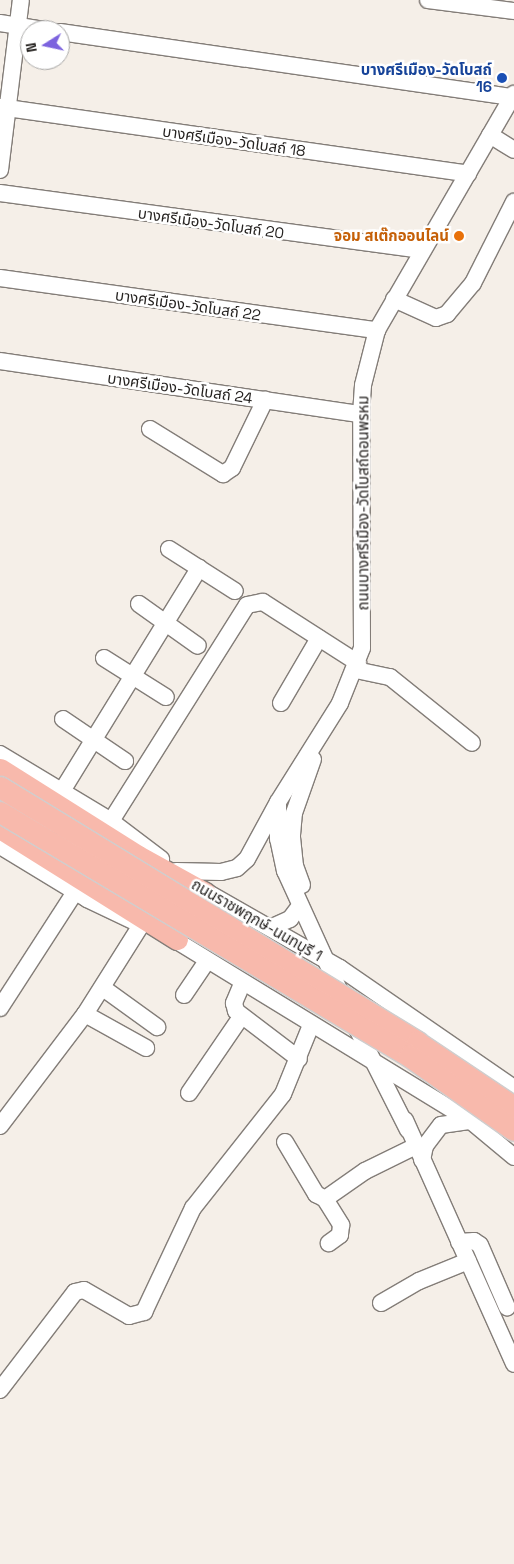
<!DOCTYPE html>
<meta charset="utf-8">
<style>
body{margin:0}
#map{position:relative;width:514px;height:1564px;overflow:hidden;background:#f5efe8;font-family:"Space Grotesk","Noto Sans Thai",sans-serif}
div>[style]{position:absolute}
.roads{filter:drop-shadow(1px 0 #837d78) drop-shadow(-1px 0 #837d78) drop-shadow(0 1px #837d78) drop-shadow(0 -1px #837d78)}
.minor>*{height:16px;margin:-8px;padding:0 8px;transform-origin:8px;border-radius:8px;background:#fff}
.major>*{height:21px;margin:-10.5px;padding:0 10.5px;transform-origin:10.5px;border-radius:10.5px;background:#f8b9ac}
.bridges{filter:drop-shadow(1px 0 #cfcece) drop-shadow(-1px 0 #cfcece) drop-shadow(0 1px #cfcece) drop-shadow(0 -1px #cfcece)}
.major-bridge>*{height:21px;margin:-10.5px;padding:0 10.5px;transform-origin:10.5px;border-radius:10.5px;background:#f8b9ac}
.dots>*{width:14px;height:14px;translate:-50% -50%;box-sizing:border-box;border:2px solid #fff;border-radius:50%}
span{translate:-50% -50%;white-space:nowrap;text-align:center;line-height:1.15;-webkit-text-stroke:5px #fff;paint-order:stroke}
.transit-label{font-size:15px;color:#164399;font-weight:700}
.right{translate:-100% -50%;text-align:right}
.street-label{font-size:15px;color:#252220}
.food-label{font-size:15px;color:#c56008;font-weight:700}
.north{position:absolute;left:20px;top:20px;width:50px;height:50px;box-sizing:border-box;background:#fff;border:1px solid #a8a7a6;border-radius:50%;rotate:260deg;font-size:14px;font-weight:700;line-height:20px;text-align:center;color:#252220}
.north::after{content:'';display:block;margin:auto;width:18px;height:22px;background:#7c63de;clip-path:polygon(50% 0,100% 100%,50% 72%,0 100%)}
</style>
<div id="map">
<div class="roads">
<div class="minor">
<div style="left:428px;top:0;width:87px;rotate:7.3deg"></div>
<div style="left:0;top:23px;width:46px;rotate:8.8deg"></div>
<div style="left:60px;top:32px;width:457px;rotate:8.2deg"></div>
<div style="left:0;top:107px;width:473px;rotate:8.1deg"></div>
<div style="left:490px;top:135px;width:28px;rotate:32deg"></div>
<div style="left:0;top:170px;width:171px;rotate:-83deg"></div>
<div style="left:0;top:193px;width:426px;rotate:7.7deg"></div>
<div style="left:0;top:278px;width:381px;rotate:7.9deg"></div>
<div style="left:394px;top:299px;width:46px;rotate:24.3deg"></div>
<div style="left:436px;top:318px;width:12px;rotate:-20deg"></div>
<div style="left:447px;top:314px;width:40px;rotate:-50deg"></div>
<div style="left:473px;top:283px;width:91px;rotate:-63.2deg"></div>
<div style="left:0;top:361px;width:365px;rotate:8.4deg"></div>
<div style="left:150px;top:429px;width:86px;rotate:31.7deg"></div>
<div style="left:223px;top:474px;width:11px;rotate:-34deg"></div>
<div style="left:232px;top:468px;width:76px;rotate:-64.1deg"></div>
<div style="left:169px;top:549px;width:78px;rotate:32.5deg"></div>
<div style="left:139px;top:604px;width:72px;rotate:35.4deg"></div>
<div style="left:104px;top:658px;width:73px;rotate:32.2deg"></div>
<div style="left:356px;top:670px;width:35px;rotate:12deg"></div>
<div style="left:390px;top:677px;width:105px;rotate:38.8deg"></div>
<div style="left:281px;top:703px;width:75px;rotate:-59.7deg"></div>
<div style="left:63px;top:719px;width:75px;rotate:34.1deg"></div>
<div style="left:0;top:754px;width:130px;rotate:31.1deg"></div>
<div style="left:111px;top:821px;width:63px;rotate:37.2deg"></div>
<div style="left:62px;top:791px;width:262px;rotate:-58.4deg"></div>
<div style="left:111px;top:821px;width:255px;rotate:-57.8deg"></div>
<div style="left:247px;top:605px;width:16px;rotate:-11deg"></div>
<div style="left:263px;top:602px;width:113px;rotate:32.7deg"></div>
<div style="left:0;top:846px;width:102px;rotate:31.3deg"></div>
<div style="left:87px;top:899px;width:53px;rotate:25.6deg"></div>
<div style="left:176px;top:871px;width:45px;rotate:1.3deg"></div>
<div style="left:221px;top:872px;width:16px;rotate:-14deg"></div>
<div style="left:237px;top:868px;width:13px;rotate:-42deg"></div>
<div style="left:247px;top:859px;width:63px;rotate:-61.4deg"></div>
<div style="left:302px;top:885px;width:20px;rotate:-110deg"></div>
<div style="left:295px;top:866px;width:31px;rotate:-96deg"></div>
<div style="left:292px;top:835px;width:22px;rotate:-85deg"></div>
<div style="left:294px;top:813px;width:57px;rotate:-70.6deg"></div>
<div style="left:196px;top:886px;width:166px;rotate:29.7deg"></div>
<div style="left:340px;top:968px;width:211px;rotate:34.6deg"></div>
<div style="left:272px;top:927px;width:20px;rotate:-24deg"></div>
<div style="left:290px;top:919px;width:15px;rotate:-53deg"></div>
<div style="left:167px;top:935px;width:356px;rotate:31.5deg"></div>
<div style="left:471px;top:1121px;width:56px;rotate:39.9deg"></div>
<div style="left:242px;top:984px;width:21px;rotate:113deg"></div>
<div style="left:234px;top:1003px;width:8px;rotate:76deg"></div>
<div style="left:236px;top:1011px;width:79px;rotate:37.3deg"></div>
<div style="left:103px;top:988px;width:67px;rotate:35.8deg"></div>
<div style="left:184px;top:995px;width:41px;rotate:-55.9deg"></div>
<div style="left:343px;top:998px;width:140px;rotate:-114.5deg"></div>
<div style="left:285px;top:871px;width:33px;rotate:-102deg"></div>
<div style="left:278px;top:839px;width:37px;rotate:-90deg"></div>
<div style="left:278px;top:802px;width:117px;rotate:-57.9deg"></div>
<div style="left:340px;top:703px;width:59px;rotate:-68.2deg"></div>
<div style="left:362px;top:648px;width:234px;rotate:-90.2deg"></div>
<div style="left:361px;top:414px;width:29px;rotate:-86deg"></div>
<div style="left:363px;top:385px;width:57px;rotate:-75.7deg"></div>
<div style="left:377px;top:330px;width:273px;rotate:-59.9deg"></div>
<div style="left:0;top:1008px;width:138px;rotate:-57.1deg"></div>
<div style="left:85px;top:1014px;width:70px;rotate:29.1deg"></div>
<div style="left:353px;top:1021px;width:122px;rotate:63.2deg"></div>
<div style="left:189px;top:1093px;width:92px;rotate:-55.6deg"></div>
<div style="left:405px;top:1120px;width:267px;rotate:65.9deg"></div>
<div style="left:0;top:1126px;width:141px;rotate:-52.8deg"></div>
<div style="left:85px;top:1014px;width:105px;rotate:-57.8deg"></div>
<div style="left:285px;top:1142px;width:61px;rotate:59.2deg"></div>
<div style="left:316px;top:1194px;width:10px;rotate:29deg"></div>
<div style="left:325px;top:1199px;width:31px;rotate:58deg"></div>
<div style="left:341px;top:1225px;width:10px;rotate:96deg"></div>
<div style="left:340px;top:1235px;width:14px;rotate:144deg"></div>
<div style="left:422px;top:1160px;width:14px;rotate:-78deg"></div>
<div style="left:425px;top:1146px;width:26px;rotate:-53deg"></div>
<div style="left:441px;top:1125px;width:30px;rotate:-8deg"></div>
<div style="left:325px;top:1199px;width:49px;rotate:-35deg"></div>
<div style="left:365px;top:1171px;width:57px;rotate:-26.1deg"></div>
<div style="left:459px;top:1242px;width:15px;rotate:-4deg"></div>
<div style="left:474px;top:1241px;width:7px;rotate:34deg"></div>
<div style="left:480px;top:1245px;width:68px;rotate:66.5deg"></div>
<div style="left:381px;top:1303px;width:44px;rotate:-30.1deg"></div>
<div style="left:419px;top:1281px;width:53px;rotate:-22.2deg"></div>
<div style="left:0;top:1390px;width:123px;rotate:-52.6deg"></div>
<div style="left:75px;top:1292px;width:9px;rotate:-13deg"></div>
<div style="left:84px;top:1290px;width:52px;rotate:30deg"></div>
<div style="left:129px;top:1316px;width:16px;rotate:-15deg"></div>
<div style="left:144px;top:1312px;width:115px;rotate:-64.8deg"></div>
<div style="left:193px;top:1208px;width:145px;rotate:-51.7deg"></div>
<div style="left:283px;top:1094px;width:74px;rotate:-67.9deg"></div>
</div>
<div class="major">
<div style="left:0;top:769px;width:163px;rotate:32.2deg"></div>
<div style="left:138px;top:856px;width:77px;rotate:28.9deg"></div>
<div style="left:0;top:828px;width:209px;rotate:32.1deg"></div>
</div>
</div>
<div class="bridges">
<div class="major-bridge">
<div style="left:0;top:787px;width:489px;rotate:31.4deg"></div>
<div style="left:417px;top:1042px;width:117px;rotate:33.8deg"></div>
<div style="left:0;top:812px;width:476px;rotate:30.8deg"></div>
<div style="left:409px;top:1056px;width:128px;rotate:35.2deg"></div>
</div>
</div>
<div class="dots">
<div style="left:502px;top:78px;background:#1a4fb4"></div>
<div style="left:459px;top:236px;background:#e8710a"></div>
</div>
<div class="transit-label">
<span class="right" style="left:492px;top:78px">บางศรีเมือง-วัดโบสถ์<br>16</span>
</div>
<div class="street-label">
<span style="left:234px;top:141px;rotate:8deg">บางศรีเมือง-วัดโบสถ์ 18</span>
<span style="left:211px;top:223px;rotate:8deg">บางศรีเมือง-วัดโบสถ์ 20</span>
<span style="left:188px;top:305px;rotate:8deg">บางศรีเมือง-วัดโบสถ์ 22</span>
<span style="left:180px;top:388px;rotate:8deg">บางศรีเมือง-วัดโบสถ์ 24</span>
<span style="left:363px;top:503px;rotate:-90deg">ถนนบางศรีเมือง-วัดโบสถ์ดอนพรหม</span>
<span style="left:257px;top:920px;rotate:30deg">ถนนราชพฤกษ์-นนทบุรี 1</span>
</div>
<div class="food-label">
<span class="right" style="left:449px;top:236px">จอม สเต๊กออนไลน์</span>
</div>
<div class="north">N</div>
</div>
